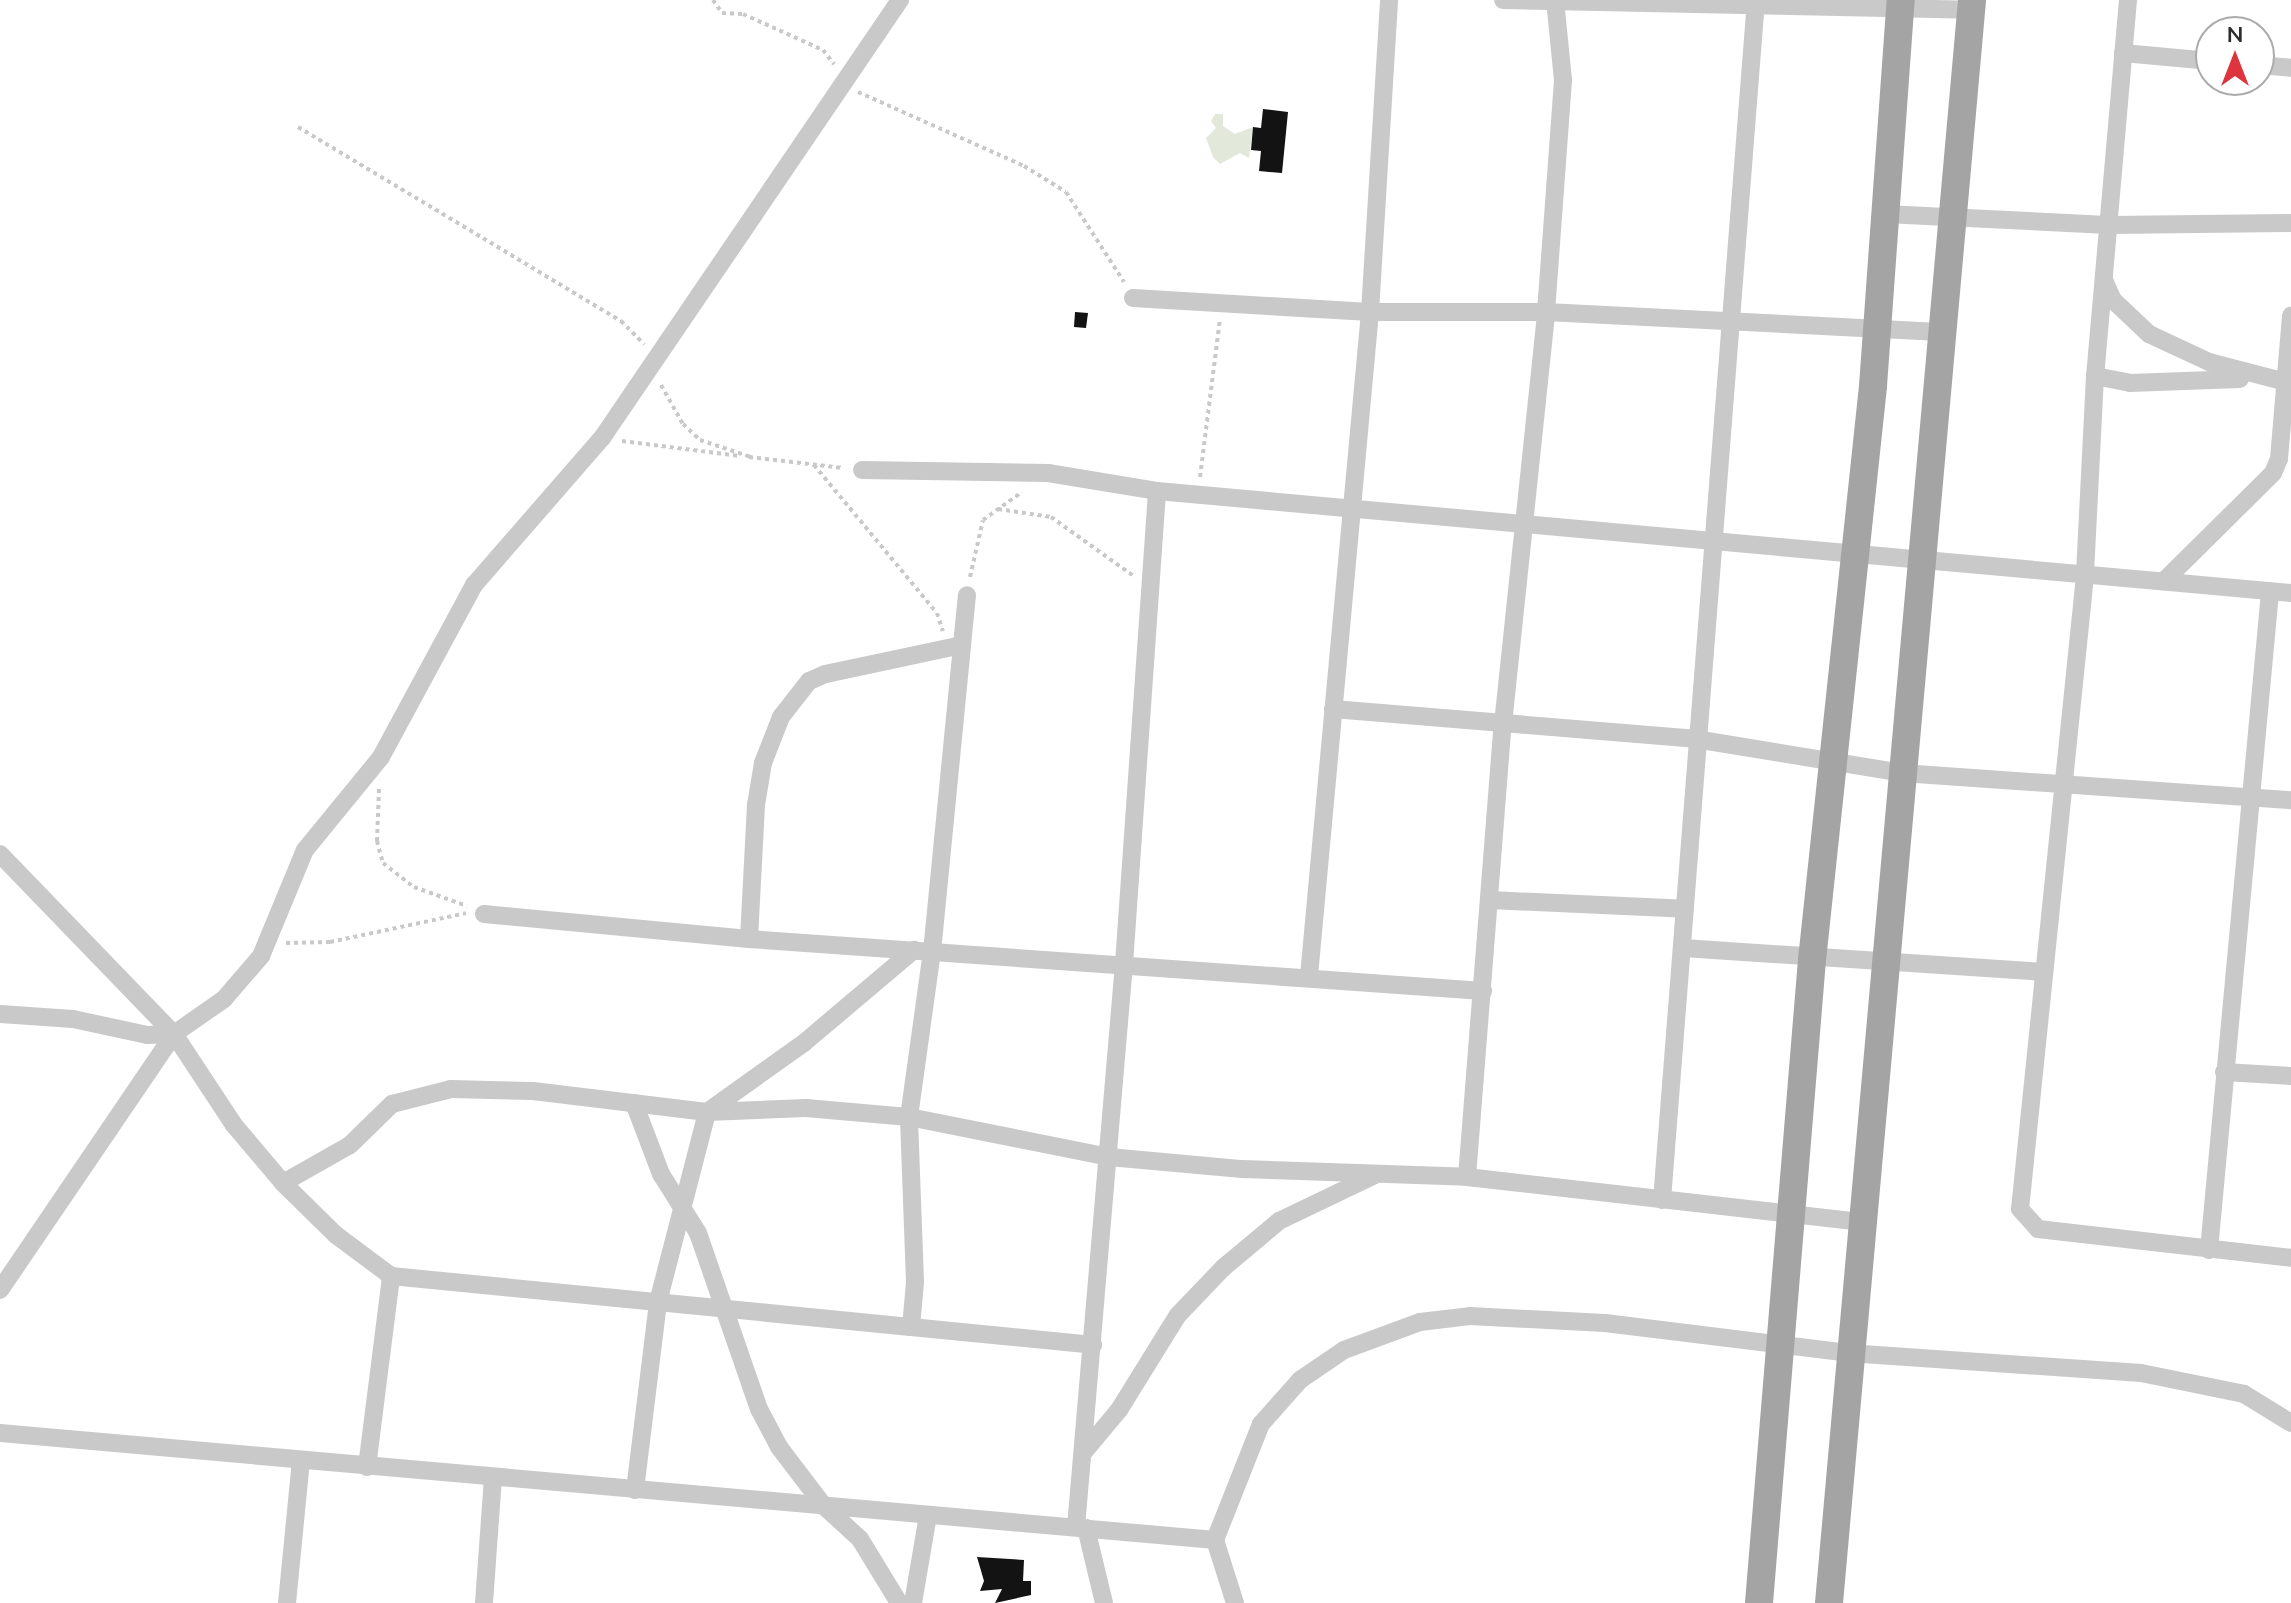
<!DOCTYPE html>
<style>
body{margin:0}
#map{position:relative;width:2291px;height:1603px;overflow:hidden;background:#fff;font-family:Mulish,sans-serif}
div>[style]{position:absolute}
.green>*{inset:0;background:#e2e9da}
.building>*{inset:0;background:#131313}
.path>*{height:4px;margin-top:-2px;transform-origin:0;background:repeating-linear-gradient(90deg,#c9c9c9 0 4px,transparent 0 8px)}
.minor>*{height:18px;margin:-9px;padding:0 9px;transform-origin:9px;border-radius:9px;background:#c9c9c9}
.primary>*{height:28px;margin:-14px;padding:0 14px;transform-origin:14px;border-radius:14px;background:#a4a4a4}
span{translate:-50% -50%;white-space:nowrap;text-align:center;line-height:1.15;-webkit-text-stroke:8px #fff;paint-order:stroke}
.north{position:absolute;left:2195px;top:16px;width:80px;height:80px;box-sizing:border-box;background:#fff;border:2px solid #ababab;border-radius:50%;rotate:0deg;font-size:22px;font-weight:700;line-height:32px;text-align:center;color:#2c2c2c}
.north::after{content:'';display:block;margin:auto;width:28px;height:36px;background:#dd343d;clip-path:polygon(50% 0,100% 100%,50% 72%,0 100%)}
</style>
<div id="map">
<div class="green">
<div style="clip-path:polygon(1215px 114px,1223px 114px,1223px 126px,1235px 134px,1253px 127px,1249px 158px,1240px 153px,1220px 164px,1213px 157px,1206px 138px,1216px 128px,1211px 121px)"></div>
</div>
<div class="building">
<div style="clip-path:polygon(1263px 109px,1288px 112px,1282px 173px,1259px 171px,1261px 151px,1251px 150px,1253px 127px,1261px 128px)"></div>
<div style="clip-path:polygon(1075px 312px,1088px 313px,1086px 328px,1074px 327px)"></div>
<div style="clip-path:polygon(977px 1557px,1024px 1560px,1023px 1581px,1031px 1581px,1031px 1595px,995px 1603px,1002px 1589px,980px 1591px,984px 1581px)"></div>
</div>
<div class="path">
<div style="left:713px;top:0;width:16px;rotate:55deg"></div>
<div style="left:722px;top:13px;width:21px;rotate:3deg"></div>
<div style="left:743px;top:14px;width:88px;rotate:24.2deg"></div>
<div style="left:823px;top:50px;width:18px;rotate:52deg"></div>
<div style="left:858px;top:92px;width:182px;rotate:24deg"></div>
<div style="left:1024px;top:166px;width:49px;rotate:31.8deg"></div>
<div style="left:1066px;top:192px;width:107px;rotate:57.2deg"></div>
<div style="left:298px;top:127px;width:377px;rotate:31deg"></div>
<div style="left:621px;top:321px;width:33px;rotate:45deg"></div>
<div style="left:661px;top:385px;width:45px;rotate:60.6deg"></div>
<div style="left:683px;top:424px;width:23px;rotate:43deg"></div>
<div style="left:700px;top:440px;width:54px;rotate:18.4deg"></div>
<div style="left:622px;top:441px;width:119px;rotate:7.2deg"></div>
<div style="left:749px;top:457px;width:95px;rotate:6.7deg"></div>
<div style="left:814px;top:465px;width:192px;rotate:50.3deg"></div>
<div style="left:937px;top:613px;width:19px;rotate:72deg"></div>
<div style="left:1200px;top:477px;width:159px;rotate:-82.8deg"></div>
<div style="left:998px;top:509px;width:54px;rotate:8.6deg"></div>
<div style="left:1051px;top:517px;width:103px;rotate:35.5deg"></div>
<div style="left:970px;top:577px;width:58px;rotate:-77.2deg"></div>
<div style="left:983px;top:520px;width:48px;rotate:-35.7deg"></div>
<div style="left:379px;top:789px;width:52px;rotate:92.2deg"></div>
<div style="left:377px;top:841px;width:23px;rotate:75deg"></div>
<div style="left:383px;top:863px;width:39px;rotate:38deg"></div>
<div style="left:414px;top:887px;width:56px;rotate:19.7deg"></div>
<div style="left:286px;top:943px;width:44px;rotate:-1.3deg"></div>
<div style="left:330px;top:942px;width:139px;rotate:-12deg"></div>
</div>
<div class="minor">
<div style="left:1503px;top:0;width:468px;rotate:1.2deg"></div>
<div style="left:2128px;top:0;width:377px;rotate:95deg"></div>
<div style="left:2095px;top:376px;width:200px;rotate:92.9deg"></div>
<div style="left:2085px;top:576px;width:636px;rotate:95.86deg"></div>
<div style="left:2020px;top:1209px;width:27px;rotate:48deg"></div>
<div style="left:2038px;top:1229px;width:255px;rotate:6.5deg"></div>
<div style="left:2123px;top:53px;width:88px;rotate:5.2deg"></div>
<div style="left:2259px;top:65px;width:32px;rotate:5deg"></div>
<div style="left:1885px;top:214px;width:223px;rotate:2.8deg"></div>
<div style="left:2108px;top:225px;width:183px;rotate:-0.6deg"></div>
<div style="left:2104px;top:280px;width:22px;rotate:66deg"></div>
<div style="left:2113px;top:300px;width:50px;rotate:43.4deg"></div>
<div style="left:2149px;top:334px;width:66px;rotate:25deg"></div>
<div style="left:2209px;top:362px;width:80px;rotate:14.6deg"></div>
<div style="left:1133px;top:298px;width:237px;rotate:3.4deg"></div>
<div style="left:1370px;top:312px;width:176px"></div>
<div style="left:1546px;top:312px;width:399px;rotate:2.9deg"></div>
<div style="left:2095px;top:376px;width:36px;rotate:11deg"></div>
<div style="left:2130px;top:383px;width:110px;rotate:-2.1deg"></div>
<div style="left:862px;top:470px;width:186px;rotate:0.9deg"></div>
<div style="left:1048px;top:473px;width:110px;rotate:9.4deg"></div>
<div style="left:1157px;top:491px;width:1139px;rotate:5.14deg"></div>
<div style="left:2164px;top:581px;width:153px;rotate:-44.7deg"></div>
<div style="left:2273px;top:473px;width:15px;rotate:-67deg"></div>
<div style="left:2279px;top:459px;width:144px;rotate:-85.2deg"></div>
<div style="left:962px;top:645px;width:50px;rotate:-84.3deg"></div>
<div style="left:1333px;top:709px;width:363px;rotate:4.7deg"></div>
<div style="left:1695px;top:739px;width:210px;rotate:9.3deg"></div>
<div style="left:1902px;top:773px;width:390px;rotate:4deg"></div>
<div style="left:0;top:854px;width:250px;rotate:46deg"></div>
<div style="left:174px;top:1034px;width:109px;rotate:56.6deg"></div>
<div style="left:234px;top:1125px;width:76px;rotate:49.8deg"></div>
<div style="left:283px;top:1183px;width:74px;rotate:44.5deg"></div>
<div style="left:336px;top:1235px;width:69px;rotate:36.7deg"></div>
<div style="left:391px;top:1276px;width:522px;rotate:5.6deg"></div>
<div style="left:911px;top:1327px;width:45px;rotate:-84.9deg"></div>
<div style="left:915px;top:1282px;width:165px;rotate:-92.1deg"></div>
<div style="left:909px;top:1117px;width:167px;rotate:-82.1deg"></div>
<div style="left:932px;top:952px;width:308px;rotate:-84.4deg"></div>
<div style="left:962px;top:645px;width:140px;rotate:168deg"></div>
<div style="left:825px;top:674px;width:17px;rotate:156deg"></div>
<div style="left:809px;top:681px;width:46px;rotate:127.9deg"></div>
<div style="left:781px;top:717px;width:49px;rotate:111.4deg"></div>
<div style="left:763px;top:763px;width:43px;rotate:99.5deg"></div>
<div style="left:756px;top:805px;width:134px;rotate:93deg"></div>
<div style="left:1490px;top:900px;width:195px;rotate:2.6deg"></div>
<div style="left:484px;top:914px;width:266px;rotate:5.4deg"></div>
<div style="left:749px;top:939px;width:736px;rotate:4.05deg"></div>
<div style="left:1683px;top:948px;width:359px;rotate:3.8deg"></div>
<div style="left:1309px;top:976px;width:667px;rotate:-84.75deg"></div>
<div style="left:1370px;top:312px;width:313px;rotate:-86.5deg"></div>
<div style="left:0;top:1014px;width:73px;rotate:3.9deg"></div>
<div style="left:73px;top:1019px;width:76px;rotate:12.2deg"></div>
<div style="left:147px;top:1035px;width:27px;rotate:-2deg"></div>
<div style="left:2224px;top:1072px;width:67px;rotate:3.4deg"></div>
<div style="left:634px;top:1103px;width:76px;rotate:69.2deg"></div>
<div style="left:661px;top:1174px;width:70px;rotate:57.9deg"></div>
<div style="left:698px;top:1233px;width:186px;rotate:70.9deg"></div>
<div style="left:759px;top:1409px;width:43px;rotate:62.2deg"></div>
<div style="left:779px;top:1447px;width:74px;rotate:52.7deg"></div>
<div style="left:824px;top:1506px;width:49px;rotate:42.5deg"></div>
<div style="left:860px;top:1539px;width:75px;rotate:58.6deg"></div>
<div style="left:1467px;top:1177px;width:454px;rotate:-85.5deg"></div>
<div style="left:1503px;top:724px;width:414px;rotate:-84deg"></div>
<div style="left:1546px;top:312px;width:233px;rotate:-85.8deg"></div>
<div style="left:1563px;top:80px;width:80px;rotate:-95.7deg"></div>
<div style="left:283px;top:1183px;width:77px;rotate:-29.6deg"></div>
<div style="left:350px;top:1145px;width:59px;rotate:-44.3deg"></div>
<div style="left:392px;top:1104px;width:61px;rotate:-14.3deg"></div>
<div style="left:451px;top:1089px;width:82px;rotate:1.4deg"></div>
<div style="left:533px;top:1091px;width:175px;rotate:6.9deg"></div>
<div style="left:707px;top:1112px;width:99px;rotate:-2.3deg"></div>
<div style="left:806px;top:1108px;width:103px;rotate:5deg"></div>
<div style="left:909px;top:1117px;width:204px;rotate:11.3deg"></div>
<div style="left:1109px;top:1157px;width:134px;rotate:5.2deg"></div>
<div style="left:1242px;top:1169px;width:225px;rotate:2deg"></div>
<div style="left:1467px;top:1177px;width:396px;rotate:6.5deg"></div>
<div style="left:1662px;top:1200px;width:1204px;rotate:-85.52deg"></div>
<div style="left:2209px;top:1250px;width:661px;rotate:-84.7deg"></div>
<div style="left:0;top:1290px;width:310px;rotate:-55.8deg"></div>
<div style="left:174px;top:1034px;width:61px;rotate:-35deg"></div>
<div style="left:224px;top:999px;width:57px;rotate:-49.3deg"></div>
<div style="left:261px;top:956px;width:115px;rotate:-67.5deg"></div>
<div style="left:305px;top:850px;width:120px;rotate:-50.7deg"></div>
<div style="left:381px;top:757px;width:196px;rotate:-61.6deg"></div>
<div style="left:474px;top:585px;width:195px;rotate:-49deg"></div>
<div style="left:602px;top:438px;width:530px;rotate:-55.77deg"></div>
<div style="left:911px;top:1327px;width:183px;rotate:5.6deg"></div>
<div style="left:0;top:1433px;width:1220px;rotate:5.03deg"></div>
<div style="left:1215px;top:1540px;width:66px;rotate:72.4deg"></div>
<div style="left:1083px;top:1453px;width:56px;rotate:-50.1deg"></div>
<div style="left:1119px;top:1410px;width:112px;rotate:-58.2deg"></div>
<div style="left:1178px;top:1315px;width:65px;rotate:-46.2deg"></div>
<div style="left:1223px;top:1268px;width:73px;rotate:-40deg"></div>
<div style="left:1279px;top:1221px;width:106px;rotate:-25.6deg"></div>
<div style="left:367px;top:1467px;width:193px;rotate:-82.8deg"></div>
<div style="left:635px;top:1490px;width:189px;rotate:-83deg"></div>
<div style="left:658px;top:1302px;width:196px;rotate:-75.5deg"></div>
<div style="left:707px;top:1112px;width:120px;rotate:-35.5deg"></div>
<div style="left:805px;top:1042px;width:143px;rotate:-40.2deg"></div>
<div style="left:1076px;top:1527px;width:565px;rotate:-85.13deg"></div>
<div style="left:1124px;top:964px;width:474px;rotate:-86deg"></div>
<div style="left:1086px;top:1528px;width:77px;rotate:76.5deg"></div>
<div style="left:1215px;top:1540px;width:125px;rotate:-68.4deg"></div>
<div style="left:1261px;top:1424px;width:59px;rotate:-48.4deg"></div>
<div style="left:1300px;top:1380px;width:53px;rotate:-34.3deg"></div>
<div style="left:1344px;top:1350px;width:81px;rotate:-20.2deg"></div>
<div style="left:1420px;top:1322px;width:50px;rotate:-6.8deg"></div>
<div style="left:1470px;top:1316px;width:135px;rotate:3deg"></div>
<div style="left:1605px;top:1323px;width:245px;rotate:7deg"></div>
<div style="left:1848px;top:1353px;width:294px;rotate:3.9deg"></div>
<div style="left:2141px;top:1373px;width:105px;rotate:11.5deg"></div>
<div style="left:2244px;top:1394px;width:55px;rotate:31.7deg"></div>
<div style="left:287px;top:1603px;width:143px;rotate:-84.4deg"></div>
<div style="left:484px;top:1603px;width:125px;rotate:-85.9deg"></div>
<div style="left:913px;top:1603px;width:89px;rotate:-80.3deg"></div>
</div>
<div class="primary">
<div style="left:1759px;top:1603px;width:645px;rotate:-85.29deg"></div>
<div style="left:1812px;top:960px;width:577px;rotate:-83.93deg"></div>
<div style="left:1873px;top:386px;width:387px;rotate:-85.9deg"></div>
<div style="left:1829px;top:1603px;width:1609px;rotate:-84.9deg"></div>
</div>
<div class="north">N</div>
</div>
